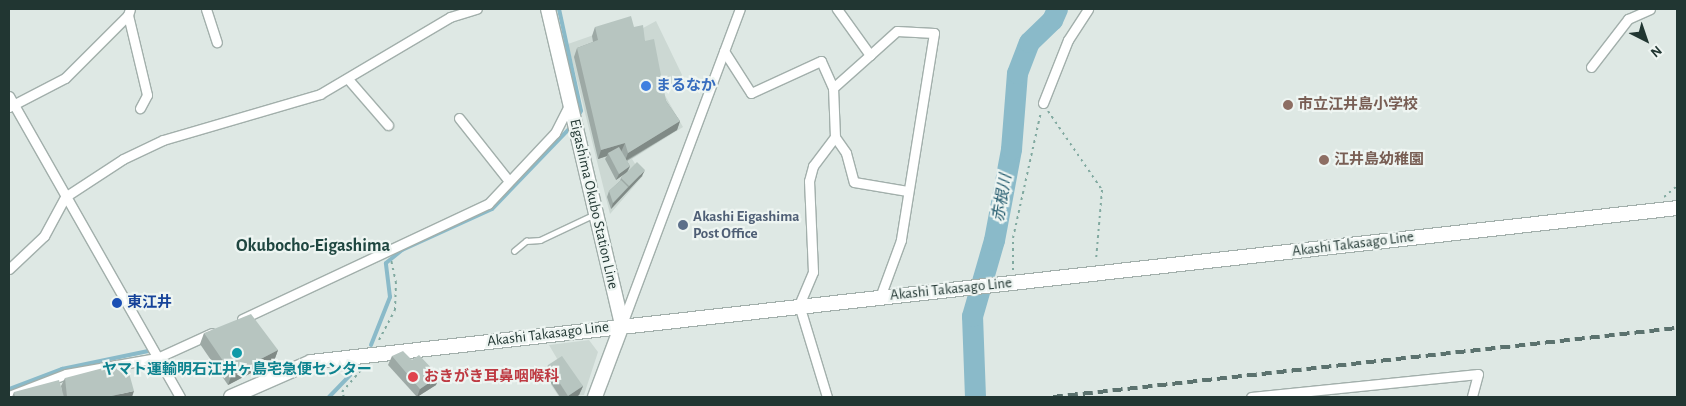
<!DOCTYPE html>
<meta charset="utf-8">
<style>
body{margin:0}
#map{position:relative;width:1686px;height:406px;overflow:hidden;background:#dee8e4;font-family:"Alegreya Sans","Noto Sans JP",sans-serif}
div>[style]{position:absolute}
.built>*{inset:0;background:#ccd8d3}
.stream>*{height:4px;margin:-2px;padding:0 2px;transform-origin:2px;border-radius:2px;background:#8abac9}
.river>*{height:21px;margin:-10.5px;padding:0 10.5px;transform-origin:10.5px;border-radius:10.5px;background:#8abac9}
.path>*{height:2px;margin-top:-1px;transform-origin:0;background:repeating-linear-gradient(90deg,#81a9a0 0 2.5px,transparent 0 6.5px)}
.roads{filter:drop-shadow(1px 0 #a2afab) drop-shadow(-1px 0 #a2afab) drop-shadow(0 1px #a2afab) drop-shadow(0 -1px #a2afab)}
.service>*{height:4.5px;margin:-2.25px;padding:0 2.25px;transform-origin:2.25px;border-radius:2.25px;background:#fff}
.minor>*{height:9px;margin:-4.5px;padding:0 4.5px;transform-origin:4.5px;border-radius:4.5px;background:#fff}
.secondary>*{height:14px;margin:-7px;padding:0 7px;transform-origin:7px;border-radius:7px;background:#fff}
.rail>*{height:4px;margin-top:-2px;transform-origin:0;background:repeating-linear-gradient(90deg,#5b726e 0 10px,transparent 0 15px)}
.wall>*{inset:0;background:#9da9a5}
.shaded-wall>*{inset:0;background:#808a86}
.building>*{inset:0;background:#b7c5c0}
.dots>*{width:14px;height:14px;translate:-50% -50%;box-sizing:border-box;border:2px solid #eef5f2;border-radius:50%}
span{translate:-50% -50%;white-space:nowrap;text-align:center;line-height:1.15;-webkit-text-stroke:4.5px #eef5f2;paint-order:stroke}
.shop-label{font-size:15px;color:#366cbe;font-weight:700}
.left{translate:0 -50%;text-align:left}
.education-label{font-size:15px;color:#785e54;font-weight:700}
.street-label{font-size:15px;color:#213632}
.service-label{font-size:15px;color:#4e5e75;font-weight:700}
.transit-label{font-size:15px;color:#164399;font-weight:700}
.culture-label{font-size:15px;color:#0d838f;font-weight:700}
.health-label{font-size:15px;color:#be3a42;font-weight:700}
.water-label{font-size:16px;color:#21596c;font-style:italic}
.quarter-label{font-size:18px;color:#1f4640;font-weight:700}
.frame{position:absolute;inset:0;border:10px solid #213632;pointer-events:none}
.north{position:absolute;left:1621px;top:15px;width:50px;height:50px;-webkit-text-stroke:4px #eef5f2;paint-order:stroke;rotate:139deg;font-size:14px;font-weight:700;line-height:20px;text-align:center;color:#213632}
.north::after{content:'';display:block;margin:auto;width:18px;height:22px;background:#213632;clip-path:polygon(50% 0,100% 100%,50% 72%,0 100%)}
</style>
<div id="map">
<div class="built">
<div style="clip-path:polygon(656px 21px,685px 81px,663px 92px,683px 127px,632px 159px,643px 176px,610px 214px,568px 44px,628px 23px,632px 34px)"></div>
<div style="clip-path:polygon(589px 340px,598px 352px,584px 395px,559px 397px,542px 371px,559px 362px,549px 345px)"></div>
</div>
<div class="stream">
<div style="left:559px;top:9px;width:104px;rotate:77.8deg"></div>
<div style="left:581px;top:111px;width:6px;rotate:121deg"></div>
<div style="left:371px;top:345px;width:52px;rotate:-68.4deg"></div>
<div style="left:390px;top:297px;width:34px;rotate:-97deg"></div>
<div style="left:386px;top:263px;width:21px;rotate:-39deg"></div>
<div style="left:402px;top:250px;width:99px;rotate:-24.5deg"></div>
<div style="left:492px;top:209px;width:115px;rotate:-46.1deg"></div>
<div style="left:9px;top:389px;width:57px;rotate:-20.7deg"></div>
<div style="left:62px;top:369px;width:93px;rotate:-11.8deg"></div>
<div style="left:329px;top:397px;width:39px;rotate:-46deg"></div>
</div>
<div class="river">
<div style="left:975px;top:397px;width:81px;rotate:-92.1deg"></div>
<div style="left:972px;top:316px;width:79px;rotate:-73.9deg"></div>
<div style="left:994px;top:240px;width:93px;rotate:-79.4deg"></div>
<div style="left:1011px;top:149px;width:76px;rotate:-85.5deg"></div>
<div style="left:1017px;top:73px;width:33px;rotate:-69deg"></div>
<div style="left:1029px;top:42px;width:32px;rotate:-44deg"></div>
<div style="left:1052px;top:20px;width:12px;rotate:-66deg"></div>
</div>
<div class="path">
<div style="left:1048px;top:111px;width:96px;rotate:55.6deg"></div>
<div style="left:1102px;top:190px;width:70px;rotate:94.9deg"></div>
<div style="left:1664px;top:197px;width:17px;rotate:-40deg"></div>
<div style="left:1013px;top:270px;width:32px;rotate:-90deg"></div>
<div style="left:1013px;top:238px;width:129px;rotate:-77.5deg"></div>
<div style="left:379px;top:340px;width:34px;rotate:-62deg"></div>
<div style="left:395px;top:310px;width:27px;rotate:-88deg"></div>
<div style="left:396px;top:283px;width:24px;rotate:-102deg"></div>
<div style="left:344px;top:397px;width:5px;rotate:-112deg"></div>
<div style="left:342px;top:392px;width:29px;rotate:-49deg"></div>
</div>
<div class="roads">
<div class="service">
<div style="left:514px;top:251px;width:16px;rotate:-40deg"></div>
<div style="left:526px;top:241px;width:14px;rotate:-4deg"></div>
<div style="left:540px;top:240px;width:61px;rotate:-25.3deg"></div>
</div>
<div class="minor">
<div style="left:206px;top:9px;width:35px;rotate:72deg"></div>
<div style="left:128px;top:15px;width:82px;rotate:76.6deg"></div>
<div style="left:147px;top:95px;width:15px;rotate:118deg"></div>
<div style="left:724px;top:51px;width:50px;rotate:57.3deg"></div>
<div style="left:751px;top:93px;width:77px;rotate:-24.6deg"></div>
<div style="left:821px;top:61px;width:30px;rotate:66deg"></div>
<div style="left:870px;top:55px;width:36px;rotate:-42deg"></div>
<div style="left:897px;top:31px;width:37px;rotate:3deg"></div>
<div style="left:934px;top:33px;width:210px;rotate:99.1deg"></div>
<div style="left:901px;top:240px;width:61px;rotate:110.2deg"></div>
<div style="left:1591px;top:67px;width:61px;rotate:-52.4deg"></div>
<div style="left:1628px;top:19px;width:24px;rotate:-24deg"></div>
<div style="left:348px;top:79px;width:61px;rotate:49deg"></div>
<div style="left:9px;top:96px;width:346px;rotate:60.4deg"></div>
<div style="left:1043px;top:103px;width:68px;rotate:-68.4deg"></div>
<div style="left:1068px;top:40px;width:37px;rotate:-57deg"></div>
<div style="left:9px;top:107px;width:63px;rotate:-27.4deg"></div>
<div style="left:65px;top:78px;width:89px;rotate:-45deg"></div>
<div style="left:128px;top:15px;width:6px;rotate:-72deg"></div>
<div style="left:459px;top:118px;width:80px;rotate:51.6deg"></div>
<div style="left:835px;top:137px;width:19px;rotate:55deg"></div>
<div style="left:846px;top:153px;width:30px;rotate:75deg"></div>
<div style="left:854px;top:182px;width:54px;rotate:9.6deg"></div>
<div style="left:9px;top:269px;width:48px;rotate:-43.3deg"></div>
<div style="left:44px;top:236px;width:44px;rotate:-61.7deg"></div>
<div style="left:65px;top:197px;width:69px;rotate:-33.2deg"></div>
<div style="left:123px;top:159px;width:44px;rotate:-25.4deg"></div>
<div style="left:163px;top:140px;width:164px;rotate:-16.3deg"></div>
<div style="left:320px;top:94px;width:151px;rotate:-30.6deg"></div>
<div style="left:450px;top:17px;width:28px;rotate:-17deg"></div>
<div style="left:242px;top:319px;width:272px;rotate:-25.1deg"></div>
<div style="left:488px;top:204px;width:98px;rotate:-46.7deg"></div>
<div style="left:555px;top:133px;width:33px;rotate:-63deg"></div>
<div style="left:622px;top:324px;width:336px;rotate:-69.5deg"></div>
<div style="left:9px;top:396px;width:61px;rotate:-21.1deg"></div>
<div style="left:66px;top:374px;width:92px;rotate:-10deg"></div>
<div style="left:157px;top:358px;width:60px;rotate:-24.4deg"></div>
<div style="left:827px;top:397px;width:96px;rotate:-106.9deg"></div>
<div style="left:799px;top:305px;width:36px;rotate:-67deg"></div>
<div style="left:813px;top:272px;width:91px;rotate:-92.5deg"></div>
<div style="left:809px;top:181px;width:16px;rotate:-75deg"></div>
<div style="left:813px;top:166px;width:36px;rotate:-53deg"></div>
<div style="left:835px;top:137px;width:49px;rotate:-92.3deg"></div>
<div style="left:833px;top:88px;width:50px;rotate:-41.7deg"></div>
<div style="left:870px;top:55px;width:57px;rotate:-125.7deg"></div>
<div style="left:1251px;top:397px;width:228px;rotate:-5.8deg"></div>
<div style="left:1478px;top:374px;width:24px;rotate:105deg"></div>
</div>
<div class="secondary">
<div style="left:548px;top:9px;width:325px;rotate:76.8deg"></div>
<div style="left:622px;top:325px;width:77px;rotate:110.6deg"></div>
<div style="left:231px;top:397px;width:87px;rotate:-23.6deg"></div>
<div style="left:311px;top:362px;width:1375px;rotate:-6.43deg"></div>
</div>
</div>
<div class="rail">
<div style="left:1053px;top:397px;width:628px;rotate:-6.31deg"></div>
</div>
<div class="wall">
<div style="clip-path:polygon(595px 27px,634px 27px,645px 41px,666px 101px,680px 121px,677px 130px,627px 161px,630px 166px,628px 171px,642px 176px,611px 209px,607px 197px,609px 191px,620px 181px,621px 178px,626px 173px,616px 180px,605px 159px,607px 156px,598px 159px,574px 57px,577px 48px,593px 42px,592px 36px)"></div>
<div style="clip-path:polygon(204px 333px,278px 350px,274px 361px,228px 385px,200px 344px)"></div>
<div style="clip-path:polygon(392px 356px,412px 360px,439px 376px,436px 385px,417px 397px,388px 365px)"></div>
<div style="clip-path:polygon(548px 365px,583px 386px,579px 395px,576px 397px,560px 397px,545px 374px)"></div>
<div style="clip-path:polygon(65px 378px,132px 397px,12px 397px,14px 392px,62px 392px,61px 386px)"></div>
</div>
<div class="shaded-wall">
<div style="clip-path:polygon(680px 121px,677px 130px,625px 161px,628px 153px)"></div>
<div style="clip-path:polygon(625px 143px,621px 152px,608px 153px,607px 156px,598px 159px,601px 150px)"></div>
<div style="clip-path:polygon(630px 166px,627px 172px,616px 180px,619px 174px)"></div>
<div style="clip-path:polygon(645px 170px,642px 176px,611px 209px,613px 203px)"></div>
<div style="clip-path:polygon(278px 350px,274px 361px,228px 385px,232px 374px)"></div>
<div style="clip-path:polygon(439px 376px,436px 385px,417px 397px,420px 389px)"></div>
<div style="clip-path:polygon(583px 386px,579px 395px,576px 397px,567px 397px,568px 396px)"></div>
<div style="clip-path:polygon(134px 391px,132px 397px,107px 397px)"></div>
</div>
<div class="building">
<div style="clip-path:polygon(631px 16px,634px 27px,643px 25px,645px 41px,654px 39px,666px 101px,680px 121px,628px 153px,625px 143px,601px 150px,577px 48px,598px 40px,595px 27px)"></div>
<div style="clip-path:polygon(619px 147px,630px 166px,619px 174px,608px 153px)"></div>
<div style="clip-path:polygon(637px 162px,645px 170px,629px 186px,621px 178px)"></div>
<div style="clip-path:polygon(621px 180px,628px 187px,613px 203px,609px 191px)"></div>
<div style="clip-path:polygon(251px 314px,278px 350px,232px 374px,204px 333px)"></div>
<div style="clip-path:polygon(403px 351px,412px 360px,419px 355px,439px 376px,420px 389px,392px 356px)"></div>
<div style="clip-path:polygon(562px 356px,583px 386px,568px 396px,548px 365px)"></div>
<div style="clip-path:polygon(126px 362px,134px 391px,107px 397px,67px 397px,65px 378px)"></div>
<div style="clip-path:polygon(59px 380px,64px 397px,15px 397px,14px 392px)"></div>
</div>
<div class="dots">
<div style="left:646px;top:86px;background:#3f7fe0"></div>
<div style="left:1288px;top:105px;background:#8d6e63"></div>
<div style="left:1324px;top:160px;background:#8d6e63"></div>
<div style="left:683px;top:225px;background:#5c6f8a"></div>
<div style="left:117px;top:303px;background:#1a4fb4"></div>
<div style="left:237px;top:353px;background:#0f9aa8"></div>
<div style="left:413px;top:377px;background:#e0444e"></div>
</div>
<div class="shop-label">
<span class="left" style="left:656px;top:86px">まるなか</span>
</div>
<div class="education-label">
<span class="left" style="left:1298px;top:105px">市立江井島小学校</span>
<span class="left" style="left:1334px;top:160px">江井島幼稚園</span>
</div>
<div class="street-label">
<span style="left:594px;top:204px;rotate:77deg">Eigashima Okubo Station Line</span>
<span style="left:1353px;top:244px;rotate:-7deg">Akashi Takasago Line</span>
<span style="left:951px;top:289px;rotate:-6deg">Akashi Takasago Line</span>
<span style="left:548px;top:334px;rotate:-7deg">Akashi Takasago Line</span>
</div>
<div class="service-label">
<span class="left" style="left:693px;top:225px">Akashi Eigashima<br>Post Office</span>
</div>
<div class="transit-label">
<span class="left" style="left:127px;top:303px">東江井</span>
</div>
<div class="culture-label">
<span style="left:237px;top:370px">ヤマト運輸明石江井ヶ島宅急便センター</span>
</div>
<div class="health-label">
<span class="left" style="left:424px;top:377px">おきがき耳鼻咽喉科</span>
</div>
<div class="water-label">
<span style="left:1002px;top:198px;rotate:-80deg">赤根川</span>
</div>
<div class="quarter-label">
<span style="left:313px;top:246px">Okubocho-Eigashima</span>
</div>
<div class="frame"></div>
<div class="north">N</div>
</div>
